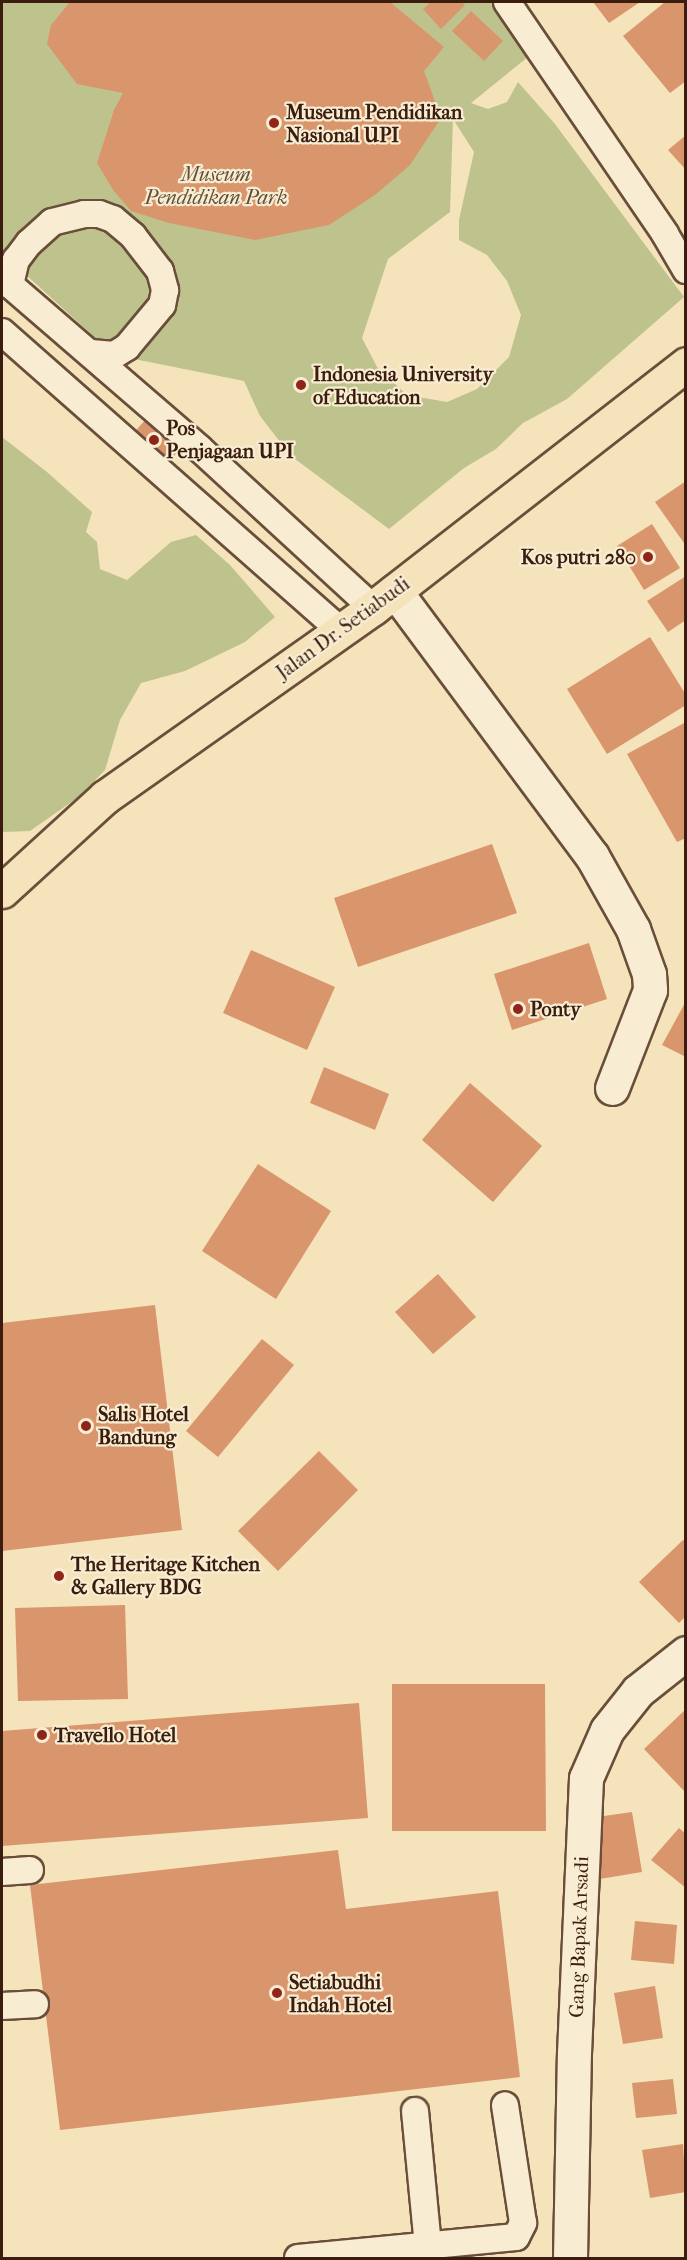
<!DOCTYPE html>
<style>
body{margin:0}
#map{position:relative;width:687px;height:2260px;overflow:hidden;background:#f5e3bb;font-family:"IM FELL French Canon",serif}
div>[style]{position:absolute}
.green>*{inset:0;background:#bec38e}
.building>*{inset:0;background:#d9956c}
.roads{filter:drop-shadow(2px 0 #6a4e3a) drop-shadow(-2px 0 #6a4e3a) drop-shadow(0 2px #6a4e3a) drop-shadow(0 -2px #6a4e3a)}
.lane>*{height:26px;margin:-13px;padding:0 13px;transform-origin:13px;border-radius:13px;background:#f8edd3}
.street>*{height:33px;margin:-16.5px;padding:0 16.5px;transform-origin:16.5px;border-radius:16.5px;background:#f8edd3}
.primary>*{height:33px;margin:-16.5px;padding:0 16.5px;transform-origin:16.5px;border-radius:16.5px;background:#f5e3bb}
.dots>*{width:16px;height:16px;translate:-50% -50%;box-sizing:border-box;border:3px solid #f8edd3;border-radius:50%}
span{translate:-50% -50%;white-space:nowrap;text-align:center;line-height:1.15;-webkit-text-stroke:4.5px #f8edd3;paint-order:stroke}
.poi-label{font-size:20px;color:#3b1d0f;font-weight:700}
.left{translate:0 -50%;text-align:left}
.right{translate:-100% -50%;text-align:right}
.park-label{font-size:20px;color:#624f35;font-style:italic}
.street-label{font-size:20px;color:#3b1d0f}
.frame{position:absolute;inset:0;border:3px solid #3b1d0f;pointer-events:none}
</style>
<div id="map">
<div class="green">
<div style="clip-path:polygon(evenodd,2px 2px,507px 2px,539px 48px,471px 103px,488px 109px,507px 102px,518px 82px,555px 124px,684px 297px,567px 399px,523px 423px,496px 449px,464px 468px,389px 529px,291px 456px,260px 416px,244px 381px,114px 355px,2px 253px,2px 2px,453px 119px,474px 152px,459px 220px,459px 240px,487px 255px,507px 281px,521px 315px,509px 357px,477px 389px,447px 402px,407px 395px,377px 367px,362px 338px,388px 259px,450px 212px,453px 119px)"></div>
<div style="clip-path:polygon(2px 437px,47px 472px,92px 512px,86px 532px,97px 542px,100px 569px,127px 580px,171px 542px,196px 535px,230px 565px,275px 617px,245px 642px,185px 671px,141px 683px,120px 720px,105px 770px,80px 796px,30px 831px,2px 832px)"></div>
</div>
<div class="building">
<div style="clip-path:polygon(70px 2px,390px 2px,444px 47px,424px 71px,441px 118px,410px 165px,375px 195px,329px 225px,255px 240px,169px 223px,131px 211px,113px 190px,97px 163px,114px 110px,123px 93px,77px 84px,47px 44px,51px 25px)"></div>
<div style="clip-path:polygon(431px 2px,462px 2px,465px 5px,441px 29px,423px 9px)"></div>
<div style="clip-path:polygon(593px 2px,640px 2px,609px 23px)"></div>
<div style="clip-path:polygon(665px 2px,686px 2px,686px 81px,670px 93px,623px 36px)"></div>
<div style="clip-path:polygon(471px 11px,503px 41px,484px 61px,452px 31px)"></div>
<div style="clip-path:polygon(686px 135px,686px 170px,668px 150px)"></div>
<div style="clip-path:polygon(147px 418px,181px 448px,165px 467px,130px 437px)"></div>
<div style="clip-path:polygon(686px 481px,686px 542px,684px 543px,655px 502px)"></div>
<div style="clip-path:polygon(652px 524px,680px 568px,644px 590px,617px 546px)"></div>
<div style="clip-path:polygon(686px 576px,686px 620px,668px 632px,647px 601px)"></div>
<div style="clip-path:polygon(650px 637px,686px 695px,686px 705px,607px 754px,567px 689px)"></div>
<div style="clip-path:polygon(686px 722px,686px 838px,677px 842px,627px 754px)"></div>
<div style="clip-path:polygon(492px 844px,517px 913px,358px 967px,334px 898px)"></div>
<div style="clip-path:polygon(589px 943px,607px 999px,512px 1030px,494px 974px)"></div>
<div style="clip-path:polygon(251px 950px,335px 987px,307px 1050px,223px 1013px)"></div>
<div style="clip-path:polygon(686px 1001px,686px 1057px,662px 1045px)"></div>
<div style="clip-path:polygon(324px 1067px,389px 1094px,375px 1130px,310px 1103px)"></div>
<div style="clip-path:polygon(470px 1083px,542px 1146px,493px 1202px,422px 1140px)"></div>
<div style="clip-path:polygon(258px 1164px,331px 1211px,276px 1299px,202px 1251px)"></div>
<div style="clip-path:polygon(438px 1274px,476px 1317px,433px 1354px,395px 1312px)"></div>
<div style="clip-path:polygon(155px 1305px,182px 1530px,2px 1551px,2px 1323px)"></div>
<div style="clip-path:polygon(262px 1339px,294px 1365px,218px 1457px,186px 1431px)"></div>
<div style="clip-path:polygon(319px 1451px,358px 1490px,278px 1571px,238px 1531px)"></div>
<div style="clip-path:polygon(683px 1540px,686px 1542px,686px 1616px,679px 1623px,639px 1582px)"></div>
<div style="clip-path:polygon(125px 1605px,128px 1699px,18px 1701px,15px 1608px)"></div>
<div style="clip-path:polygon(392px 1684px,545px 1684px,546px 1831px,392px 1831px)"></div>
<div style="clip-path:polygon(359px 1703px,368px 1818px,2px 1846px,2px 1731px)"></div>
<div style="clip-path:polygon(686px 1709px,686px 1793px,644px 1749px)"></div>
<div style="clip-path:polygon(632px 1812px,642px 1872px,600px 1879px,590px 1818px)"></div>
<div style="clip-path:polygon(679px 1828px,686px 1834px,686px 1888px,651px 1860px)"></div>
<div style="clip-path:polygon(338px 1850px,346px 1909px,498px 1891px,520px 2077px,60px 2130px,30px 1885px)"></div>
<div style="clip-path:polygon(635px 1921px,677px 1925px,674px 1964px,631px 1960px)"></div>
<div style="clip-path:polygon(655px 1986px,663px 2038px,623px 2044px,614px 1993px)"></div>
<div style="clip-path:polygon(673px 2079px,677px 2114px,636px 2118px,632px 2083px)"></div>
<div style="clip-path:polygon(683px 2144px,686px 2192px,650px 2198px,642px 2150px)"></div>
</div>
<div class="roads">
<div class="lane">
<div style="left:507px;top:2px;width:281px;rotate:55.7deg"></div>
<div style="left:665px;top:234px;width:42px;rotate:59.7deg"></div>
<div style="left:2px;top:278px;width:262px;rotate:40.8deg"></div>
<div style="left:200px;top:449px;width:235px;rotate:42.6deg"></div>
<div style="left:10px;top:285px;width:26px;rotate:-77deg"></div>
<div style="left:16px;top:260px;width:21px;rotate:-53deg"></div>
<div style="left:29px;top:243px;width:31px;rotate:-42deg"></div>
<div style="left:52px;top:222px;width:33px;rotate:-14deg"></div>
<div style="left:84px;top:214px;width:15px"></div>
<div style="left:99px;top:214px;width:15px;rotate:20deg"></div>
<div style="left:113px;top:219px;width:26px;rotate:40deg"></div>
<div style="left:133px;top:236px;width:44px;rotate:52.4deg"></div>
<div style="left:160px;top:271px;width:20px;rotate:75deg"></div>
<div style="left:165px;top:290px;width:15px;rotate:101deg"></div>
<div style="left:162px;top:305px;width:55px;rotate:129.8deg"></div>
<div style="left:127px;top:347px;width:15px;rotate:148deg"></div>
<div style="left:114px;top:355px;width:23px;rotate:-175deg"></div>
<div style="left:2px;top:332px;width:452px;rotate:41.4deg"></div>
<div style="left:2px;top:1872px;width:28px;rotate:-4deg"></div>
<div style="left:2px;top:2006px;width:33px;rotate:-3deg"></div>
<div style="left:415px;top:2111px;width:135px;rotate:84.5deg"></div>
<div style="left:298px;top:2258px;width:219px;rotate:-5.5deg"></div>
<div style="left:516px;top:2237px;width:16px;rotate:-63deg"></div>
<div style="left:523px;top:2223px;width:119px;rotate:-98.7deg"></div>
</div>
<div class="street">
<div style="left:395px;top:591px;width:330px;rotate:53.4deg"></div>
<div style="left:592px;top:856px;width:84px;rotate:60.7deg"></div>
<div style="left:633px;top:929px;width:48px;rotate:70.4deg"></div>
<div style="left:649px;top:974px;width:16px;rotate:86deg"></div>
<div style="left:650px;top:990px;width:105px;rotate:111.2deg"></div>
<div style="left:570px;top:2258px;width:205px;rotate:-88.9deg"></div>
<div style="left:574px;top:2053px;width:275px;rotate:-87.5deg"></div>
<div style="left:586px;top:1778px;width:52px;rotate:-66.4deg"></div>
<div style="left:607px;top:1730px;width:50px;rotate:-51.5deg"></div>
<div style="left:638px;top:1691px;width:61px;rotate:-38.4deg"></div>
</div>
<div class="primary">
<div style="left:2px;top:891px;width:139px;rotate:-42.4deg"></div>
<div style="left:105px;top:797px;width:328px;rotate:-35.2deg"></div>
<div style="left:373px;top:608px;width:397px;rotate:-37.9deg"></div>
</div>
</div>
<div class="dots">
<div style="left:274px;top:123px;background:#8f2418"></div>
<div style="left:301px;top:385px;background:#8f2418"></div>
<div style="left:154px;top:440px;background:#8f2418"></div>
<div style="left:648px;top:557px;background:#8f2418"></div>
<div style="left:518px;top:1009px;background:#8f2418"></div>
<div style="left:86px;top:1426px;background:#8f2418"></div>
<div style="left:59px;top:1576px;background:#8f2418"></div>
<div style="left:42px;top:1735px;background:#8f2418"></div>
<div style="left:277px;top:1993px;background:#8f2418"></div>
</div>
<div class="poi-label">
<span class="left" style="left:286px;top:124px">Museum Pendidikan<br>Nasional UPI</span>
<span class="left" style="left:313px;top:386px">Indonesia University<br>of Education</span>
<span class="left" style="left:166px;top:440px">Pos<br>Penjagaan UPI</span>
<span class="right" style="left:636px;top:557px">Kos putri 280</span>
<span class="left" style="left:530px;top:1009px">Ponty</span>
<span class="left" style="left:98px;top:1426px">Salis Hotel<br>Bandung</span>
<span class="left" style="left:71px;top:1576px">The Heritage Kitchen<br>&amp; Gallery BDG</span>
<span class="left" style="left:54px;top:1735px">Travello Hotel</span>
<span class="left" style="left:289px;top:1994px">Setiabudhi<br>Indah Hotel</span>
</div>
<div class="park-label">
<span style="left:216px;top:186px">Museum<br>Pendidikan Park</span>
</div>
<div class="street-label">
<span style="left:343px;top:628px;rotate:-36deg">Jalan Dr. Setiabudi</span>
<span style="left:579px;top:1937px;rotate:-88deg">Gang Bapak Arsadi</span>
</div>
<div class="frame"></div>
</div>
